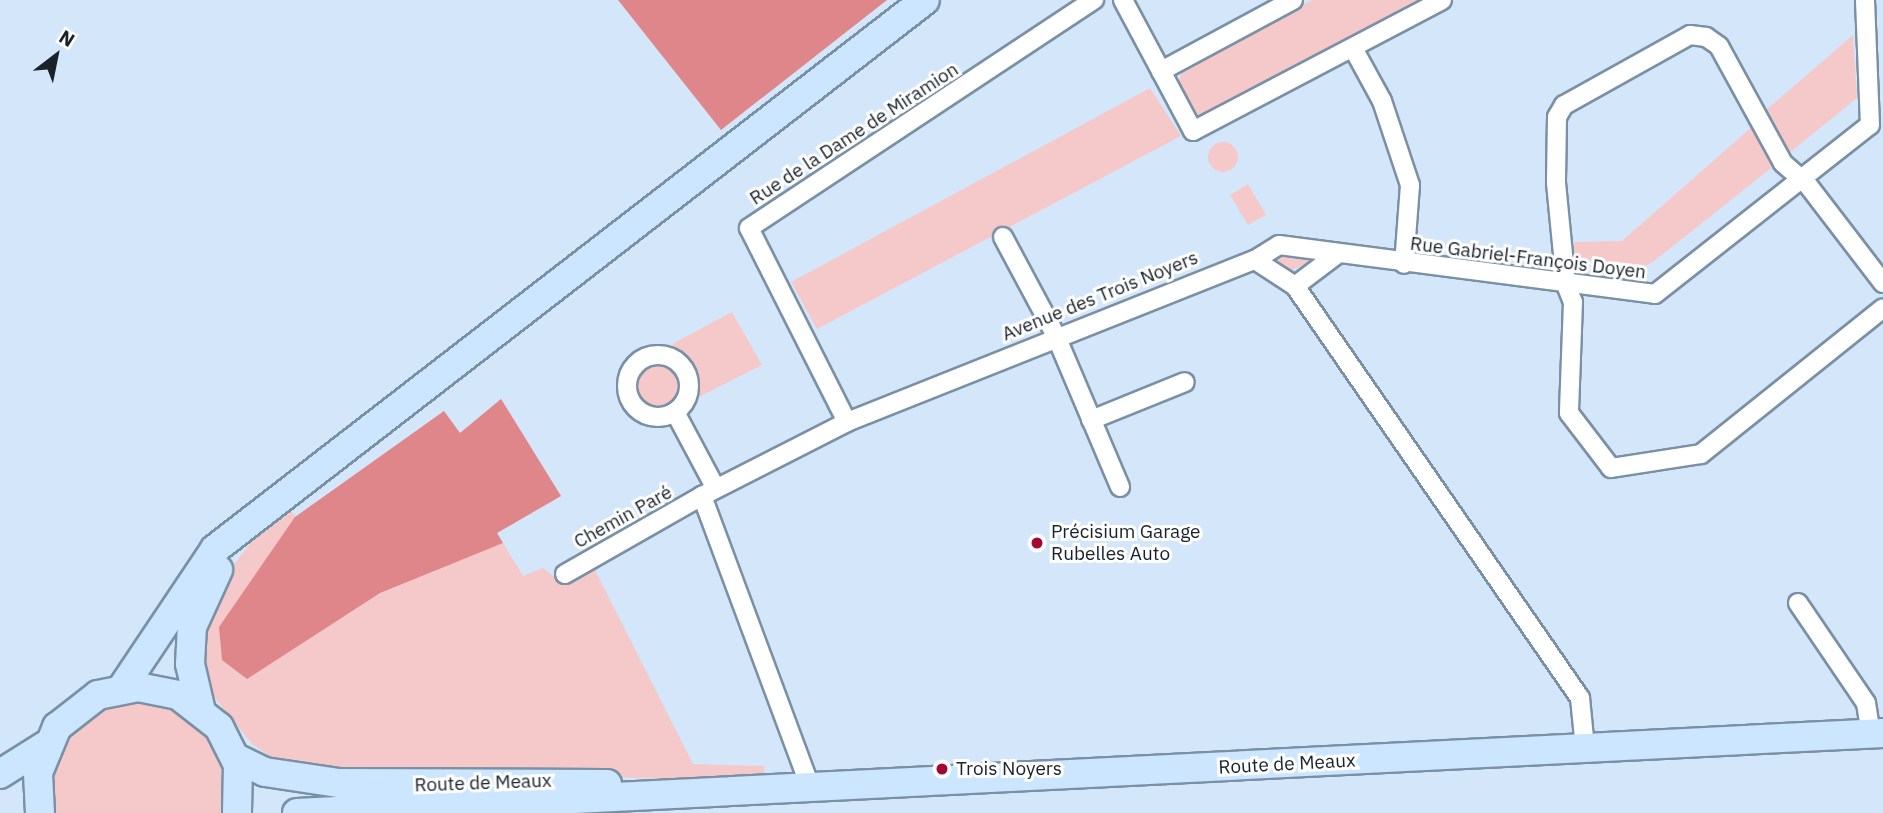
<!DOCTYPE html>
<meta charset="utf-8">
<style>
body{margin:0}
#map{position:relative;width:1883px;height:813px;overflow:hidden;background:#d4e7fa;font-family:"IBM Plex Sans",sans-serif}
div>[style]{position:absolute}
.green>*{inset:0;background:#f5c9ca}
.round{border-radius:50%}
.forest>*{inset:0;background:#df868b}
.roads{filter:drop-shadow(2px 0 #7a90a5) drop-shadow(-2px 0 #7a90a5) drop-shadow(0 2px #7a90a5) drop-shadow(0 -2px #7a90a5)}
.minor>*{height:18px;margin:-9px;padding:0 9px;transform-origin:9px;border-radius:9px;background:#fff}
.minor>.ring{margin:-9px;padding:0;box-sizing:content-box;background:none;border:18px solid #fff;border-radius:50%}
.primary>*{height:28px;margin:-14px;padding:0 14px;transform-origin:14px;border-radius:14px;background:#cde6ff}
.dots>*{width:19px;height:19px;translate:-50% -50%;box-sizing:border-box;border:4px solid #fff;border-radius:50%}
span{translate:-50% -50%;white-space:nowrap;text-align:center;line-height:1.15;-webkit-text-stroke:6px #fff;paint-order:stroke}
.street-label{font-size:19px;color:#19222a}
.poi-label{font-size:19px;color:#19222a}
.left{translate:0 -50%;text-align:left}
.north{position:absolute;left:21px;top:21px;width:70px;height:70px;-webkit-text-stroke:5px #fff;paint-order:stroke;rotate:32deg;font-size:19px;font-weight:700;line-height:28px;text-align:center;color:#19222a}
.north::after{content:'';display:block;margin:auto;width:24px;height:32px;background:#19222a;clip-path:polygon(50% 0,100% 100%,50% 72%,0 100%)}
</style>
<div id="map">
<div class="green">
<div style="clip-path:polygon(1312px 0,1427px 0,1201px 119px,1178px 85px,1182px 71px)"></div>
<div style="clip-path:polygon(1853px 35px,1857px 98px,1788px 154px,1766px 110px)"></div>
<div style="clip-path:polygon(1150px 88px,1181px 136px,817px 329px,791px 282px)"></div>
<div style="clip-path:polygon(1754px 125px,1775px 165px,1653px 262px,1643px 267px,1573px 258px,1574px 242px,1622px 241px)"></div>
<div class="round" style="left:1208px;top:142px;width:30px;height:30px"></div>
<div style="clip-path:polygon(1248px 184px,1266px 215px,1248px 225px,1230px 195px)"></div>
<div style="clip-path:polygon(1281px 252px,1318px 258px,1290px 271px,1270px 258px)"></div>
<div style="clip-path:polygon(732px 312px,762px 365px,695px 399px,693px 374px,672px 344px)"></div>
<div class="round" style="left:635px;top:362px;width:46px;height:46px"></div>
<div style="clip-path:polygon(501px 399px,561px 496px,497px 533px,523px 576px,543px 568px,564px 584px,595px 570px,693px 764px,764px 766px,765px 782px,325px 768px,274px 759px,252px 744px,210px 692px,200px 662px,205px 618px,223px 579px,255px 537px,287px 506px,296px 517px,444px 411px,460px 433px)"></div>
<div style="clip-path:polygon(149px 697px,194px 716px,224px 755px,226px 813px,52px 813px,52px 760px,63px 737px,100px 706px)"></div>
</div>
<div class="forest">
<div style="clip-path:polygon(618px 0,887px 0,721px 130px)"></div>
<div style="clip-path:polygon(501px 399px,561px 496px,497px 533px,503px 543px,380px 593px,247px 679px,222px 660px,219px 627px,295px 517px,444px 411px,460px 433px)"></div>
</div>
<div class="roads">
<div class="minor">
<div style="left:1123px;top:0;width:81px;rotate:61.8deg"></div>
<div style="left:1293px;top:0;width:150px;rotate:151.7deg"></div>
<div style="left:1161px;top:71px;width:68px;rotate:61.9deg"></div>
<div style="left:1193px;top:131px;width:281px;rotate:-27.7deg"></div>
<div style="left:1353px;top:48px;width:60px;rotate:61.3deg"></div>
<div style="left:1382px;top:101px;width:89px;rotate:71.6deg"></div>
<div style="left:1410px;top:185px;width:79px;rotate:94.3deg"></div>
<div style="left:1003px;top:237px;width:112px;rotate:61.8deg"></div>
<div style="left:1056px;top:336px;width:164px;rotate:67deg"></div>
<div style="left:1255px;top:260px;width:28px;rotate:-32deg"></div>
<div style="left:1279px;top:245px;width:379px;rotate:7.4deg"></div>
<div style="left:1655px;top:294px;width:273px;rotate:-38.2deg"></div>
<div style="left:1870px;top:125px;width:125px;rotate:-92.3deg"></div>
<div style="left:1883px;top:283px;width:125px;rotate:-127.5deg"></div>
<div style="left:1807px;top:184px;width:32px;rotate:-139deg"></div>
<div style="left:1783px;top:163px;width:133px;rotate:-118.7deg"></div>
<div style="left:1719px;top:46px;width:16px;rotate:-145deg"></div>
<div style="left:1706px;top:37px;width:16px;rotate:-173deg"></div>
<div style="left:1690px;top:35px;width:144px;rotate:150.9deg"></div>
<div style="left:1564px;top:105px;width:14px;rotate:120deg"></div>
<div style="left:1557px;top:117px;width:66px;rotate:90.9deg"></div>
<div style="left:1556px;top:183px;width:102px;rotate:84.4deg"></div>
<div style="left:1566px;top:285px;width:18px;rotate:68deg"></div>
<div style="left:1573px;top:302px;width:111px;rotate:92.1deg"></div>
<div style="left:1569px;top:413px;width:69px;rotate:52.6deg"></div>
<div style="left:1611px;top:468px;width:91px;rotate:-8.8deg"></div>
<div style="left:1701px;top:454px;width:233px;rotate:-38.7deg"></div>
<div style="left:1295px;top:286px;width:51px;rotate:-37.1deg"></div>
<div class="ring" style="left:627px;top:355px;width:44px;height:44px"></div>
<div style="left:675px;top:412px;width:85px;rotate:61.9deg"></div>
<div style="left:1091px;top:420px;width:101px;rotate:-22deg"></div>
<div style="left:847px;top:422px;width:217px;rotate:-116.8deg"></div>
<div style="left:749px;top:228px;width:414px;rotate:-33.5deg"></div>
<div style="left:565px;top:574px;width:158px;rotate:-29.7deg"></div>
<div style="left:1798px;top:603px;width:121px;rotate:55.8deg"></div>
<div style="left:1866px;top:703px;width:31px;rotate:81deg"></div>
<div style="left:811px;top:789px;width:313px;rotate:-110.4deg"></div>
<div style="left:702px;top:496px;width:163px;rotate:-27deg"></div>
<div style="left:847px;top:422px;width:439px;rotate:-21.7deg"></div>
<div style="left:1255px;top:260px;width:48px;rotate:33deg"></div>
<div style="left:1295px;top:286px;width:501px;rotate:55.33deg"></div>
<div style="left:1580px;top:698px;width:50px;rotate:84.3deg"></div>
</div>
<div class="primary">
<div style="left:122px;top:688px;width:167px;rotate:-56.2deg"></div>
<div style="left:215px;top:549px;width:897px;rotate:-37.71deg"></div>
<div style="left:200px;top:707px;width:44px;rotate:-103.1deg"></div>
<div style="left:190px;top:664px;width:37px;rotate:-87deg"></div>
<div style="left:192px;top:627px;width:63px;rotate:-65.5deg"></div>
<div style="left:236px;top:758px;width:32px;rotate:26deg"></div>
<div style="left:265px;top:772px;width:75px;rotate:8.5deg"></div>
<div style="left:339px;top:783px;width:268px;rotate:0.2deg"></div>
<div style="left:0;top:774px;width:54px;rotate:-32.2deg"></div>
<div style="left:40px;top:813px;width:40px;rotate:-92.9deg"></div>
<div style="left:38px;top:773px;width:50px;rotate:-67.6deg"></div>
<div style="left:57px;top:727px;width:52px;rotate:-38deg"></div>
<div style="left:98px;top:695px;width:41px;rotate:-11.3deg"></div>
<div style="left:138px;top:687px;width:41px;rotate:11.3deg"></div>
<div style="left:178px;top:695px;width:52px;rotate:38deg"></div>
<div style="left:219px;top:727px;width:42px;rotate:63.4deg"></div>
<div style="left:238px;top:765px;width:48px;rotate:91.2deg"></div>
<div style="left:297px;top:813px;width:1588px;rotate:-2.89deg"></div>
</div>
</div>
<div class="dots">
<div style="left:1037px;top:543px;background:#a40733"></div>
<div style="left:942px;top:769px;background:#a40733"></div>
</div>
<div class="street-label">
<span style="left:854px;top:134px;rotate:-33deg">Rue de la Dame de Miramion</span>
<span style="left:1528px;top:258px;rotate:7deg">Rue Gabriel-François Doyen</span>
<span style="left:1100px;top:296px;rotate:-22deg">Avenue des Trois Noyers</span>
<span style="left:623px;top:517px;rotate:-29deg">Chemin Paré</span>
<span style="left:1287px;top:764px;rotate:-3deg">Route de Meaux</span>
<span style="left:483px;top:783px;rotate:-2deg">Route de Meaux</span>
</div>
<div class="poi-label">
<span class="left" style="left:1051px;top:543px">Précisium Garage<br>Rubelles Auto</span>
<span class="left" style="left:956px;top:769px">Trois Noyers</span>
</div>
<div class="north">N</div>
</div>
